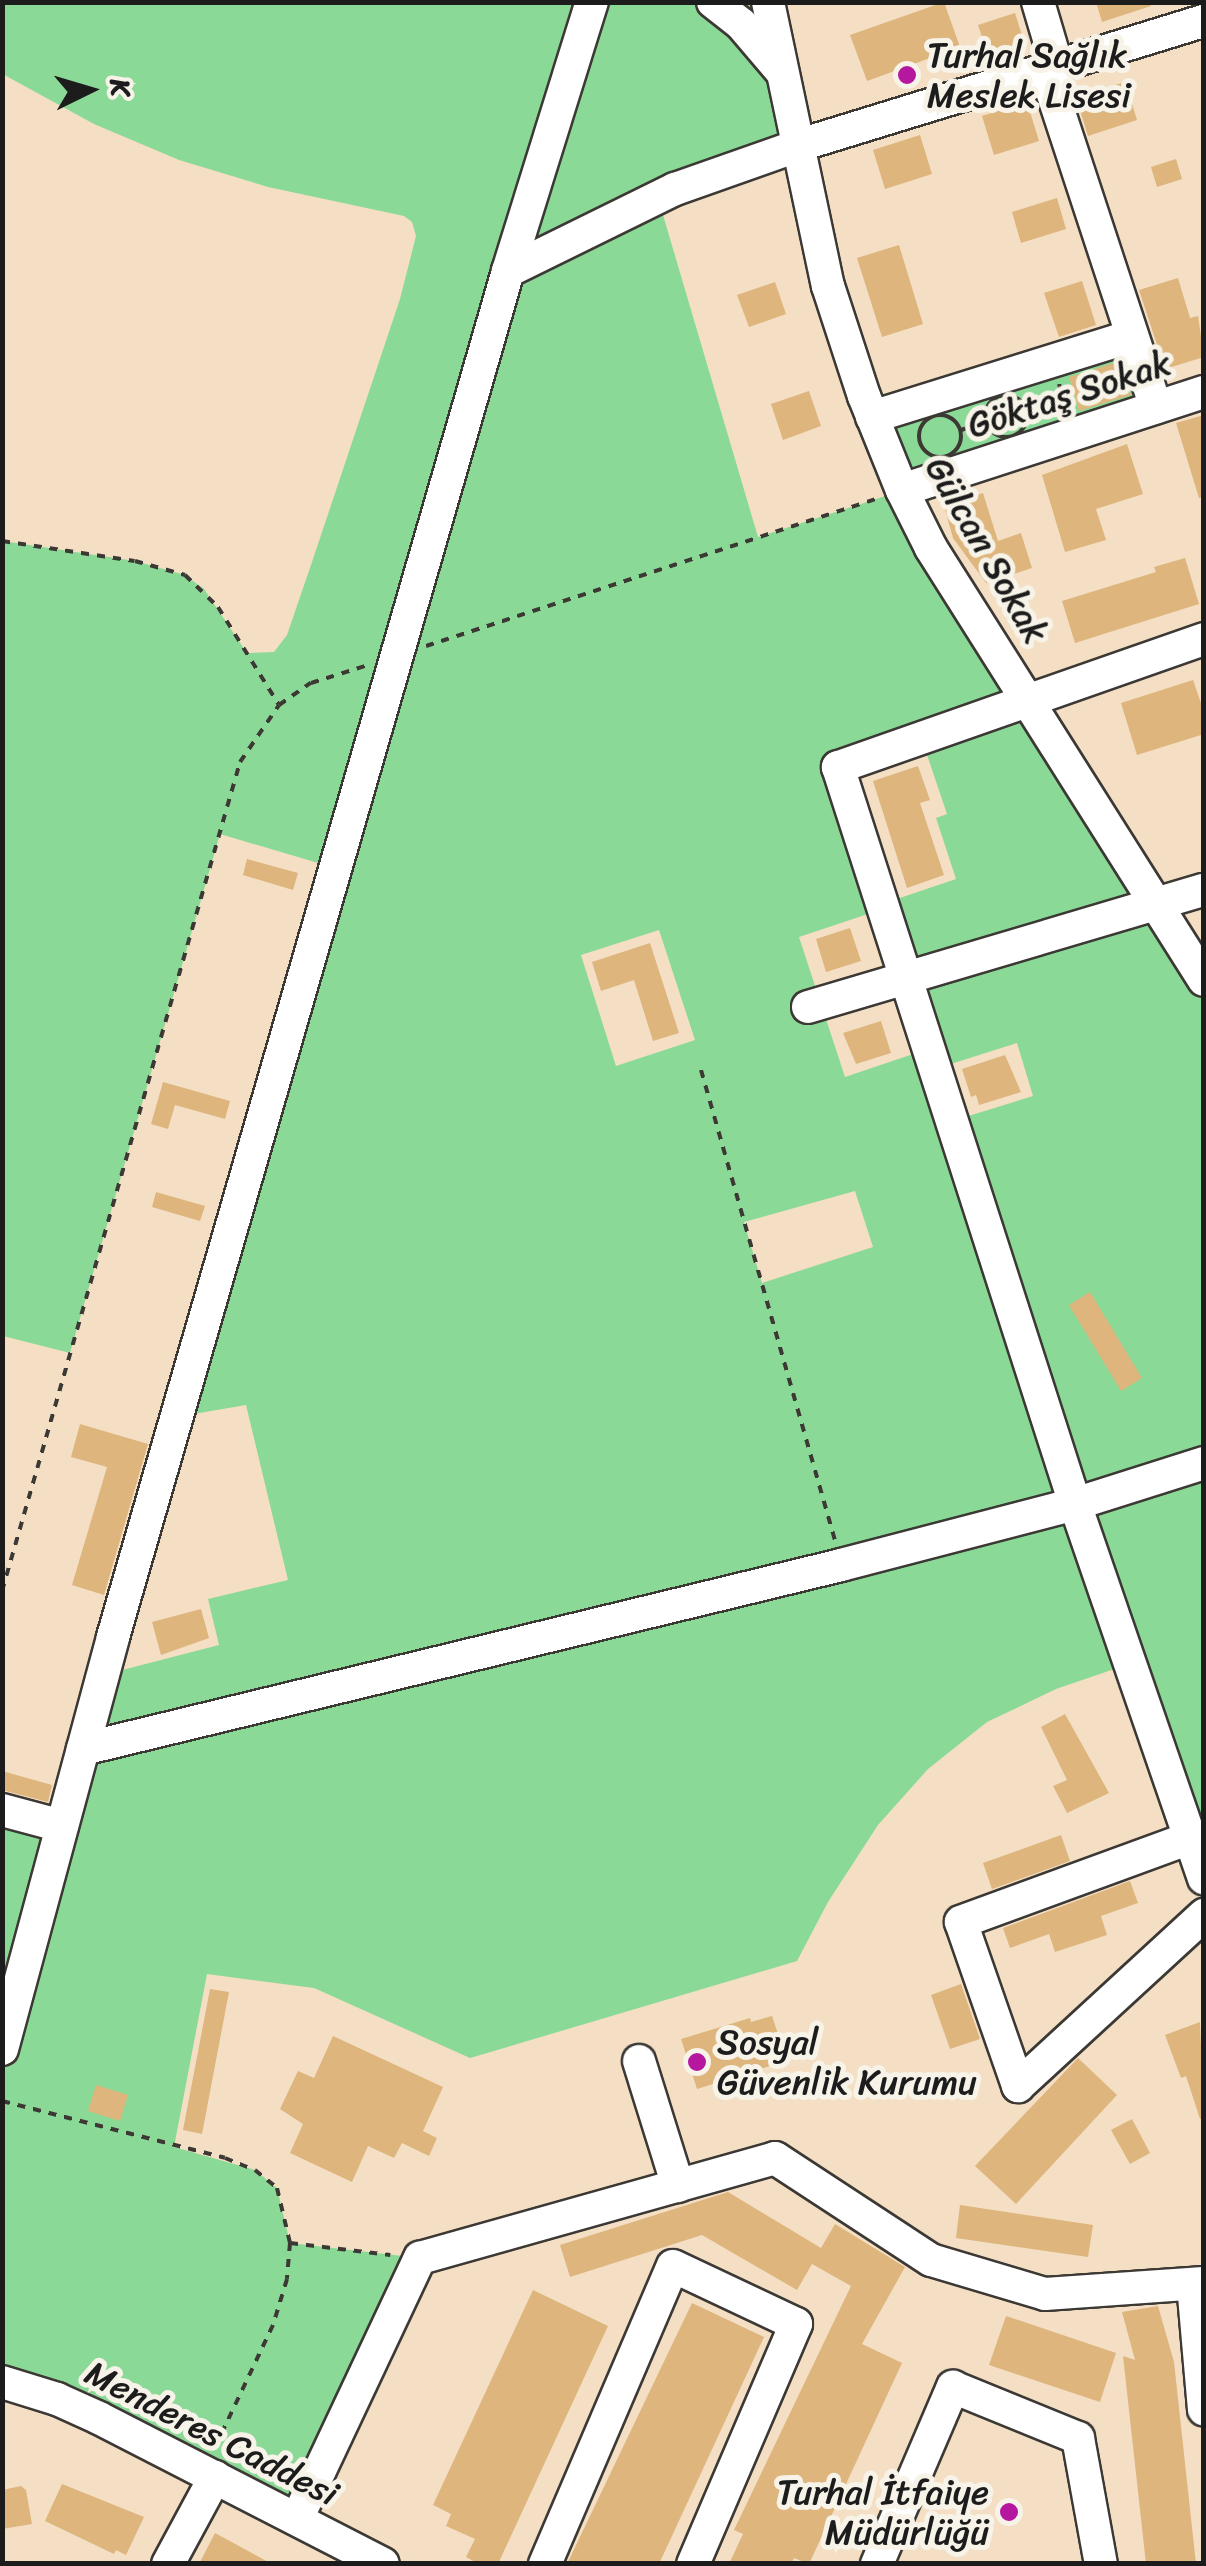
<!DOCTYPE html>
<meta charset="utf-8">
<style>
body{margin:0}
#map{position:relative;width:1206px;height:2566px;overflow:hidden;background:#f4dfc4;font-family:Sriracha,sans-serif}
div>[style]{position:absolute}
.green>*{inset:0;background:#8bd997}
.building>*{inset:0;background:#ddb57d}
.path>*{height:4px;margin-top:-2px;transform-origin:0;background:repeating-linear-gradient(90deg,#3c3935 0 8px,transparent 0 16px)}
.path>.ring{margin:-2px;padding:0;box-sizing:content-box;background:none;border:4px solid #3c3935;border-radius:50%}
.roads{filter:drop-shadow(2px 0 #3c3935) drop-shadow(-2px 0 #3c3935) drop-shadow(0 2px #3c3935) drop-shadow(0 -2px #3c3935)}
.minor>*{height:32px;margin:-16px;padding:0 16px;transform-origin:16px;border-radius:16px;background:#fff}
.dots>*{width:28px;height:28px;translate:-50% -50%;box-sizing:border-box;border:5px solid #f7f3e8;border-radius:50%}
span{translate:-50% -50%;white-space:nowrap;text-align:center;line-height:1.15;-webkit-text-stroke:10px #f7f3e8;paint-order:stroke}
.poi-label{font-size:35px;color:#1c1c1c}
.left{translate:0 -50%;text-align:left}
.right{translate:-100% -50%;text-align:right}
.street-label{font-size:35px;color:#1c1c1c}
.frame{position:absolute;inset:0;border:5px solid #1c1c1c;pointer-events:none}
.north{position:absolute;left:40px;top:40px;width:100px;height:100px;-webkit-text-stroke:8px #f7f3e8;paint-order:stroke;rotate:85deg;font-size:28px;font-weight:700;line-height:40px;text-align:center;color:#1c1c1c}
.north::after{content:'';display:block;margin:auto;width:35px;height:45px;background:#1c1c1c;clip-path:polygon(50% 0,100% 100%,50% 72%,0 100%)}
</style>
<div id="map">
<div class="green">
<div style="clip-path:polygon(evenodd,3px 3px,768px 3px,800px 145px,658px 198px,758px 537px,901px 491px,872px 417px,1132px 336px,1156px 407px,902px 490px,1203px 980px,1203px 1878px,1129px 1664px,1056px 1689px,987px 1722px,928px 1769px,878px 1825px,828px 1902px,797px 1961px,470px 2058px,314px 1988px,207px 1974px,174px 2147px,255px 2170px,277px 2188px,290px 2243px,420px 2258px,297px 2519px,3px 2382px,2px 1810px,62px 1826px,103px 1675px,219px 1645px,208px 1599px,288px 1580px,246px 1405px,176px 1417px,335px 868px,220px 834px,70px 1353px,3px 1336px,3px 541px,135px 561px,185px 575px,204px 589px,247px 653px,274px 652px,287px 635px,312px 562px,400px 299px,416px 236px,412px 222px,404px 216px,268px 187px,179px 160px,94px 124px,8px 77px,3px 74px,3px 3px,921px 737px,947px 814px,936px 818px,956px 879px,882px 904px,839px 767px,921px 737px,3px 3px,883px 909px,928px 1049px,845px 1077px,799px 937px,883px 909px,3px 3px,659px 930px,695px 1040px,616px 1066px,581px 955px,659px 930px,3px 3px,1017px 1043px,1033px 1096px,952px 1121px,935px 1069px,1017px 1043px,3px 3px,855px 1191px,873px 1247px,762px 1283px,744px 1222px,855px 1191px)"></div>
</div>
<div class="building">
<div style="clip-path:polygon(944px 2px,960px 47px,867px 81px,850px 35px)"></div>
<div style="clip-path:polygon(1096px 2px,1150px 2px,1151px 6px,1102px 22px)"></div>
<div style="clip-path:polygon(1015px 13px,1026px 48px,990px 61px,978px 25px)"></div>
<div style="clip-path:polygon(1125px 82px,1137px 120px,1088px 136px,1076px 97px)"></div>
<div style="clip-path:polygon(1027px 102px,1039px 141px,994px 155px,982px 116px)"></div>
<div style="clip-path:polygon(920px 135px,932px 174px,885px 189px,873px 150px)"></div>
<div style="clip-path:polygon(1176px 159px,1182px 179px,1157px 187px,1151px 167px)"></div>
<div style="clip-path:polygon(1057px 198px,1066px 229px,1021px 243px,1012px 212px)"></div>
<div style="clip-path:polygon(899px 245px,923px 324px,882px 337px,857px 258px)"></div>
<div style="clip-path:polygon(1178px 278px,1190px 318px,1198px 316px,1204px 357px,1165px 369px,1139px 290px)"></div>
<div style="clip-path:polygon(1082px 281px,1096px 325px,1059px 337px,1044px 293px)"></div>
<div style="clip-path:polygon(775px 282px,786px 314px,749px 327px,737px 295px)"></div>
<div style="clip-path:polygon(1120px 361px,1131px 395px,1079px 411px,1069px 377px)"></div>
<div style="clip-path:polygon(809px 391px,821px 426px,783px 440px,771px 404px)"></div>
<div style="clip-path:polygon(1204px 415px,1204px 497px,1199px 498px,1176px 423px)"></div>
<div style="clip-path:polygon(1127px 444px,1143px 494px,1096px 509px,1106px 540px,1065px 552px,1042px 475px)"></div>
<div style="clip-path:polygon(983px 493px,998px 541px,1021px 533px,1032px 568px,986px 583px,953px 538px,944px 506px)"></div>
<div style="clip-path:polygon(1185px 558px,1199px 604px,1075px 643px,1062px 601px,1156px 572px,1154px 567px)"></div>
<div style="clip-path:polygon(1193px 680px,1204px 712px,1204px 734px,1137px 755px,1121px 703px)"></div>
<div style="clip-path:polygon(918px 766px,930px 800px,920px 803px,944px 875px,907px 888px,873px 781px)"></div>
<div style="clip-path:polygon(247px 859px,298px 873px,293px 890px,243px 875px)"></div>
<div style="clip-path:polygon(850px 928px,861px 961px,826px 972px,816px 939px)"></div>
<div style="clip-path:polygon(650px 943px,679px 1033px,653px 1041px,634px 980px,601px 991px,592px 962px)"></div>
<div style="clip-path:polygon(881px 1021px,891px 1053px,856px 1064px,843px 1033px)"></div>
<div style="clip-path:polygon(1005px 1055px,1021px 1092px,979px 1105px,976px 1095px,971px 1097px,962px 1069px)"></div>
<div style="clip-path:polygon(163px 1082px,230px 1101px,225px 1119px,175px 1105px,168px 1129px,151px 1124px)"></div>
<div style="clip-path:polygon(156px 1192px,205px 1206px,200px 1221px,152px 1207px)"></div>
<div style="clip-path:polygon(1090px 1292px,1142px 1378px,1121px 1391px,1069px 1305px)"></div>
<div style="clip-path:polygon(80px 1424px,148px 1444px,104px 1595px,72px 1585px,107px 1467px,71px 1457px)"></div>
<div style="clip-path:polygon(201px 1609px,209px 1638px,161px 1655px,152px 1622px)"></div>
<div style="clip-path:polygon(1065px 1714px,1109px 1793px,1067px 1813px,1053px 1786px,1067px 1780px,1041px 1727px)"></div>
<div style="clip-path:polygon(2px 1771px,52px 1785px,48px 1802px,2px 1790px)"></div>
<div style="clip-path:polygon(1061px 1835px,1070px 1861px,992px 1889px,983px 1863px)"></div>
<div style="clip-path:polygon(1130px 1881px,1138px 1903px,1101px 1916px,1107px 1935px,1055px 1952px,1049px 1934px,1010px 1948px,1003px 1928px)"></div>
<div style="clip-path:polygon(961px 1984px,980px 2039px,950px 2049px,931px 1995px)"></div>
<div style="clip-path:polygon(210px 1989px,229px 1992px,202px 2134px,183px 2130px)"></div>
<div style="clip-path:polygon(772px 2016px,782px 2046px,775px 2049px,779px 2063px,697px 2089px,681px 2039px,750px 2018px,751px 2022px)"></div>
<div style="clip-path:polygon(1200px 2022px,1204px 2118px,1200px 2119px,1186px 2076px,1181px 2078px,1165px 2035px)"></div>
<div style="clip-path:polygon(333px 2036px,443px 2087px,423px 2131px,437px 2138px,429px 2156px,402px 2143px,394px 2158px,368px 2146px,352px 2182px,290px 2153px,303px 2124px,280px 2109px,298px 2071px,314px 2078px)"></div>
<div style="clip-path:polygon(1078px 2058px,1117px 2095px,1016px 2204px,975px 2166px)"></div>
<div style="clip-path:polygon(96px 2085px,128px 2095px,120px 2121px,88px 2111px)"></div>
<div style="clip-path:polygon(1132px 2119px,1150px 2153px,1130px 2164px,1111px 2130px)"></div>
<div style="clip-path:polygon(728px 2192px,821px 2248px,835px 2224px,905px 2267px,862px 2344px,902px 2363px,809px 2564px,794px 2558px,791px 2564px,729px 2564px,743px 2534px,734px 2530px,851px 2286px,812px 2264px,797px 2290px,702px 2235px,570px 2277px,560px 2245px)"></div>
<div style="clip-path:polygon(960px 2205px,1093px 2225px,1088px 2257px,956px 2238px)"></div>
<div style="clip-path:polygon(533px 2290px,608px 2326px,498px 2564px,479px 2564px,466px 2557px,475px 2539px,446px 2526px,451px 2514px,433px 2505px)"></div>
<div style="clip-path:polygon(692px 2303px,764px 2337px,659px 2564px,567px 2564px)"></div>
<div style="clip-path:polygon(1158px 2306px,1174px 2362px,1196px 2564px,1146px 2564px,1123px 2356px,1135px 2360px,1122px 2312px)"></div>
<div style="clip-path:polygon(1006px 2316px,1116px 2353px,1100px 2402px,989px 2365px)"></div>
<div style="clip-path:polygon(62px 2484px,144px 2517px,126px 2555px,116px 2550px,114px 2554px,45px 2521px)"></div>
<div style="clip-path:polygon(21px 2486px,26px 2490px,32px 2524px,2px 2529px,2px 2490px)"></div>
<div style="clip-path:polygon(215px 2533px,272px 2564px,199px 2564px)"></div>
</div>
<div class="path">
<div style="left:1059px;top:384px;width:26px;rotate:74deg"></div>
<div class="ring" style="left:985px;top:395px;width:38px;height:38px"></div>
<div style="left:1025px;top:409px;width:40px;rotate:-16deg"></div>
<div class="ring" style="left:919px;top:415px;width:38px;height:38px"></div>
<div style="left:961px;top:430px;width:25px;rotate:-18deg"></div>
<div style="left:2px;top:541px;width:134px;rotate:8.6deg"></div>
<div style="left:135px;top:561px;width:52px;rotate:15.6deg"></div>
<div style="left:185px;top:575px;width:46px;rotate:44.1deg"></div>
<div style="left:218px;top:607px;width:115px;rotate:58.1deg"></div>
<div style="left:426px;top:646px;width:476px;rotate:-18.1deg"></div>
<div style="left:701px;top:1070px;width:490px;rotate:74.1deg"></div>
<div style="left:2px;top:1591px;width:862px;rotate:-73.98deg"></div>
<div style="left:240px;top:762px;width:69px;rotate:-55.6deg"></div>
<div style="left:279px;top:705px;width:39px;rotate:-35deg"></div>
<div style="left:311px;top:683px;width:57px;rotate:-17.5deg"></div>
<div style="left:2px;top:2101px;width:230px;rotate:14.3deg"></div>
<div style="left:225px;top:2158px;width:32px;rotate:22deg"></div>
<div style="left:255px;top:2170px;width:28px;rotate:39deg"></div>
<div style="left:277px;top:2188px;width:57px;rotate:76.7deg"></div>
<div style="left:290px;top:2243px;width:36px;rotate:95deg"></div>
<div style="left:287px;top:2279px;width:48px;rotate:106.9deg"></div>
<div style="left:273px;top:2325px;width:137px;rotate:115.4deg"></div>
<div style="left:290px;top:2243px;width:101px;rotate:6.8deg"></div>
</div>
<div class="roads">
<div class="minor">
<div style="left:713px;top:2px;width:36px;rotate:38deg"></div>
<div style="left:741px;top:24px;width:62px;rotate:49.6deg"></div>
<div style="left:768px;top:2px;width:290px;rotate:78.1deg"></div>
<div style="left:828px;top:286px;width:116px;rotate:71.9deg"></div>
<div style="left:864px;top:396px;width:101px;rotate:68deg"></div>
<div style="left:902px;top:490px;width:65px;rotate:63.4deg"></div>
<div style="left:931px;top:548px;width:511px;rotate:57.71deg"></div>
<div style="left:1038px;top:2px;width:67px;rotate:73.5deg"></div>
<div style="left:1045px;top:70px;width:355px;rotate:71.8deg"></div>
<div style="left:508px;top:271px;width:186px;rotate:-26.2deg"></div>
<div style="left:675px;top:189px;width:133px;rotate:-19.4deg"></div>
<div style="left:800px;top:145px;width:423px;rotate:-17.1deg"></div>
<div style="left:872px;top:417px;width:272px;rotate:-17.3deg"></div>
<div style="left:902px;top:490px;width:318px;rotate:-18deg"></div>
<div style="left:1204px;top:639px;width:388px;rotate:160.7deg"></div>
<div style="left:838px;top:767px;width:774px;rotate:72.17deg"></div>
<div style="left:1075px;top:1504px;width:396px;rotate:71deg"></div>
<div style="left:808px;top:1007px;width:413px;rotate:-16.5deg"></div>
<div style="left:83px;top:1749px;width:780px;rotate:-13.64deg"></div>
<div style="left:841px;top:1565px;width:242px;rotate:-14.6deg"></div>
<div style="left:1075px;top:1504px;width:135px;rotate:-17.6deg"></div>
<div style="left:2px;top:1810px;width:62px;rotate:14.9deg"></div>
<div style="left:1190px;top:1838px;width:244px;rotate:159.9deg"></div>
<div style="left:961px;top:1922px;width:174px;rotate:70.8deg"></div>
<div style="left:1018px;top:2086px;width:253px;rotate:-42.6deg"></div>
<div style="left:2px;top:2049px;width:427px;rotate:-74.9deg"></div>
<div style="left:113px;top:1637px;width:1422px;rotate:-73.87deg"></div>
<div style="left:508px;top:271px;width:282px;rotate:-72.7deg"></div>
<div style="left:639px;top:2061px;width:131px;rotate:72.7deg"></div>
<div style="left:1193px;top:2284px;width:126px;rotate:85deg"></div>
<div style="left:2px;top:2382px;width:58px;rotate:17.2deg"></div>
<div style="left:57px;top:2399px;width:46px;rotate:24.3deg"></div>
<div style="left:99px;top:2418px;width:319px;rotate:27.2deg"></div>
<div style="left:297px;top:2519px;width:289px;rotate:-64.8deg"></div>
<div style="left:420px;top:2258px;width:369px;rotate:-15.7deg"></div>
<div style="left:775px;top:2158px;width:186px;rotate:33.2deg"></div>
<div style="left:931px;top:2260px;width:119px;rotate:16.6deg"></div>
<div style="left:1045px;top:2294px;width:159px;rotate:-4deg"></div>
<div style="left:168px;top:2564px;width:99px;rotate:-61.6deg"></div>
<div style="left:545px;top:2564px;width:324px;rotate:-66.8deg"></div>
<div style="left:673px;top:2266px;width:136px;rotate:25.2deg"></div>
<div style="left:796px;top:2324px;width:261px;rotate:113.2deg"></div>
<div style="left:877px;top:2564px;width:193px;rotate:-66.8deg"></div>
<div style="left:953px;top:2387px;width:135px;rotate:22.2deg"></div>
<div style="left:1078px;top:2438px;width:128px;rotate:79.7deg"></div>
</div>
</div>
<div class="dots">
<div style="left:907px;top:75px;background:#b5179e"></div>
<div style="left:697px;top:2062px;background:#b5179e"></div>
<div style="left:1009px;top:2512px;background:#b5179e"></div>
</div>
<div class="poi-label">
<span class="left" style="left:927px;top:75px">Turhal Sağlık<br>Meslek Lisesi</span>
<span class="left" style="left:717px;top:2062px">Sosyal<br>Güvenlik Kurumu</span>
<span class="right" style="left:989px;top:2512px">Turhal İtfaiye<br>Müdürlüğü</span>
</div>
<div class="street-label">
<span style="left:1069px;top:394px;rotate:-18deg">Göktaş Sokak</span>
<span style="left:987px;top:550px;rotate:60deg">Gülcan Sokak</span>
<span style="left:212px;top:2433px;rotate:27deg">Menderes Caddesi</span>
</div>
<div class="frame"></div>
<div class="north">K</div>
</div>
